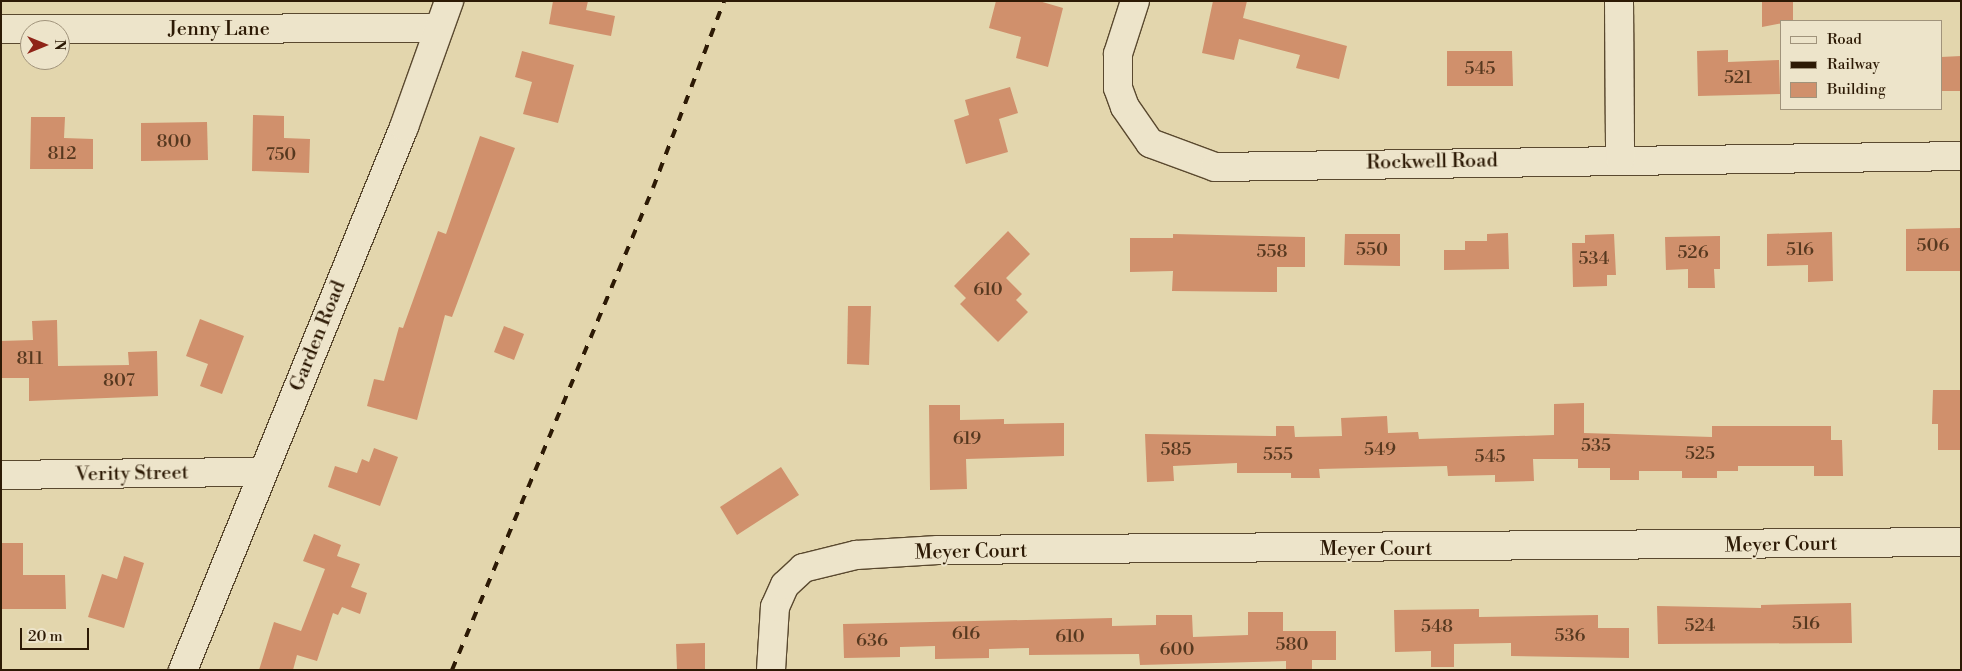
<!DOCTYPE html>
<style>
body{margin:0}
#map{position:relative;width:1962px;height:671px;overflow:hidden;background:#e3d6ad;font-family:"Libre Bodoni",serif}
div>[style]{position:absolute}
.building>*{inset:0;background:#d0906c}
.roads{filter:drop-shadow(1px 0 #5a492f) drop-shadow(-1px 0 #5a492f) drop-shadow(0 1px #5a492f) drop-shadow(0 -1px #5a492f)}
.minor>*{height:28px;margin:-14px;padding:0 14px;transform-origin:14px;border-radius:14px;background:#ede4ca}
.rail>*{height:4px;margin-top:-2px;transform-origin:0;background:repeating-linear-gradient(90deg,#2d1a05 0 9px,transparent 0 18px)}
span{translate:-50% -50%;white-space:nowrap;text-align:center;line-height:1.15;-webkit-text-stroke:4px #ede4ca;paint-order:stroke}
.number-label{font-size:18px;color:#56381f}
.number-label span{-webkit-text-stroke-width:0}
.street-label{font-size:20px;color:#2d1a05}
.frame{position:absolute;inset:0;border:2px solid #2d1a05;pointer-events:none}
.legend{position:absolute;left:1780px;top:20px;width:162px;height:90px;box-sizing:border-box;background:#ede4ca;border:1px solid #a0937b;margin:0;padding:6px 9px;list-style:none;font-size:15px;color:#2d1a05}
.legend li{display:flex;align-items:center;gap:10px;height:25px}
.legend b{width:25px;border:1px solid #a0937b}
.north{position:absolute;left:20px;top:20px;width:50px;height:50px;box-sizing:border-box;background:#ede4ca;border:1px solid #a0937b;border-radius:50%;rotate:90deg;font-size:14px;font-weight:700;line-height:20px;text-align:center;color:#2d1a05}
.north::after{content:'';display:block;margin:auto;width:18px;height:22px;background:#8f2418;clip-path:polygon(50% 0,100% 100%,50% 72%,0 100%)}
.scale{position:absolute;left:20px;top:628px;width:69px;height:22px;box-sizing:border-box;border:2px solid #2d1a05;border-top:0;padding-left:6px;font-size:15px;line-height:18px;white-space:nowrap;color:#2d1a05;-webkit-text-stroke:4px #ede4ca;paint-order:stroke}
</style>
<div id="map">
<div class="building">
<div style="clip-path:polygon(553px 1px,588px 1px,586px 10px,615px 16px,611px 36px,549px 24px)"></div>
<div style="clip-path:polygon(996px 1px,1039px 1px,1063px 8px,1048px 67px,1016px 58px,1021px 37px,989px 28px)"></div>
<div style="clip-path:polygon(1213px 1px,1247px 1px,1243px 18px,1347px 46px,1339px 79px,1296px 68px,1300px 55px,1239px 39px,1234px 60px,1202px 53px)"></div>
<div style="clip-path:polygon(1762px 1px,1793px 1px,1793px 21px,1762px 27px)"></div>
<div style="clip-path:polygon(1728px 50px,1728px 62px,1779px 60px,1780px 94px,1698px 96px,1697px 51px)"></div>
<div style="clip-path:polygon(522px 51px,574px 65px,558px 123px,523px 114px,532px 82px,515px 77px)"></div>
<div style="clip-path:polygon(1447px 51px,1512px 51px,1513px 86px,1447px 86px)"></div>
<div style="clip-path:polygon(1961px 56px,1961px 91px,1941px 91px,1941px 57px)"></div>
<div style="clip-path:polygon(1010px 87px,1018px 113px,999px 119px,1008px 152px,966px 164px,954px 120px,969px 115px,965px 100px)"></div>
<div style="clip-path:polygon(253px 115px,284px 116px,284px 138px,310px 139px,309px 173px,252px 171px)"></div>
<div style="clip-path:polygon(31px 117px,65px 117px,64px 138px,93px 139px,93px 169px,30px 169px)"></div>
<div style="clip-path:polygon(207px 122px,208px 160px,141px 161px,141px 123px)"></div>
<div style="clip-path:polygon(480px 136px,515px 148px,452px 317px,445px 315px,417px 420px,367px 406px,374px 379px,384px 381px,399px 327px,403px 328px,438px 231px,446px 234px)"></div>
<div style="clip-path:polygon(1961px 228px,1961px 271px,1906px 271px,1906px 229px)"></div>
<div style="clip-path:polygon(1008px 231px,1030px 254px,1006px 278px,1022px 294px,1016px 300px,1028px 312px,998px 342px,960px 304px,966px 298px,954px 286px)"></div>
<div style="clip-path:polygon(1832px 232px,1833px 281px,1808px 282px,1808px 265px,1767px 266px,1767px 234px)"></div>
<div style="clip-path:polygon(1508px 233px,1509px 269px,1444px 270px,1444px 250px,1465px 250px,1465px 241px,1487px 241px,1487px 234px)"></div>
<div style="clip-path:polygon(1173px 234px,1305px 237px,1305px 267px,1277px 267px,1277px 292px,1172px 291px,1173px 271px,1130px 272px,1130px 238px,1173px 238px)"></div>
<div style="clip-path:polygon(1345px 234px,1400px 234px,1400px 266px,1344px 265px)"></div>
<div style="clip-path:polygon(1614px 234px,1616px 275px,1607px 275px,1607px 286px,1573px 287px,1572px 243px,1585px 243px,1585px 235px)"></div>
<div style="clip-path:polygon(1720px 236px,1720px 269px,1714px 269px,1715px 288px,1688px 288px,1688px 269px,1666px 270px,1665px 237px)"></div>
<div style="clip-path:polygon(848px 306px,871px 306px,869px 365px,847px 364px)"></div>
<div style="clip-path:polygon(200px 319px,244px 336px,222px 394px,200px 386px,208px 364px,186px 356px)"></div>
<div style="clip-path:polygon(57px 320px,58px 366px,129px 365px,128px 352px,157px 351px,158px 396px,29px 401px,29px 378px,1px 378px,1px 341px,33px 340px,32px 321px)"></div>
<div style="clip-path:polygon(504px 326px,524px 334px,514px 360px,494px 352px)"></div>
<div style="clip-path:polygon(1933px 390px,1961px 390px,1961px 450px,1938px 450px,1938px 424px,1932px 424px)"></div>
<div style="clip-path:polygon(1584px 403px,1584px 433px,1712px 437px,1712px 426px,1831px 426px,1831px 440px,1842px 440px,1843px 476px,1814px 476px,1814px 466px,1738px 466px,1738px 471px,1717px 471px,1717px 478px,1682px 478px,1682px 471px,1639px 471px,1639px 480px,1610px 480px,1610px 468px,1578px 468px,1578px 459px,1533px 459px,1534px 481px,1495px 482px,1495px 475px,1448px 476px,1447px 466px,1319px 469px,1320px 478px,1291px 478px,1291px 473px,1237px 473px,1237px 463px,1173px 466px,1174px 481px,1147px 482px,1145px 434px,1276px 436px,1276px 426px,1294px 426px,1295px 437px,1342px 436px,1341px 418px,1387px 416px,1388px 433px,1418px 432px,1419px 439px,1554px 435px,1554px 404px)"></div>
<div style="clip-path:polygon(929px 405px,960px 405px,960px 420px,1004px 419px,1004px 424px,1064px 423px,1064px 456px,966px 459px,967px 489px,930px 490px)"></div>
<div style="clip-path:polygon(374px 448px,398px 457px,380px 506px,328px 487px,335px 466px,357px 473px,362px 459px,369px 462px)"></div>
<div style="clip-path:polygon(781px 467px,799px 495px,737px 535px,720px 507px)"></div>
<div style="clip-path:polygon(314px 534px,341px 545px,337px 556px,360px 564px,351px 587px,367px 593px,360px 614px,342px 607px,338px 615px,333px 613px,317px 661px,297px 655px,293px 670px,259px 670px,274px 622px,301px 631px,325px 569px,303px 561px)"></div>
<div style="clip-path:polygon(1px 543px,23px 543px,23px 575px,65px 575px,66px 609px,1px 609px)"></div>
<div style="clip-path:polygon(124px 556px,144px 563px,124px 628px,88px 617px,102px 574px,117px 579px)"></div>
<div style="clip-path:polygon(1851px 603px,1852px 643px,1658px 644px,1657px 606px,1761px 608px,1761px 605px)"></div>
<div style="clip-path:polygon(1479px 609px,1479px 617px,1598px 615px,1598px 628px,1629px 628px,1629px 658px,1511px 656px,1511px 643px,1454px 644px,1454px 667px,1431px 667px,1431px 651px,1395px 652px,1394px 610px)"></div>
<div style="clip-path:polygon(1248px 612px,1283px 612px,1283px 631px,1336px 631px,1336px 660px,1312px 660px,1312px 670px,1286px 670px,1286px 661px,1140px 665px,1139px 654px,1029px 655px,1029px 648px,989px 649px,989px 658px,935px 659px,935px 646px,900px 647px,900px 657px,844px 658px,843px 624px,1112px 618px,1112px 626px,1156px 625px,1156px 615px,1192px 615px,1193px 637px,1248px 635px)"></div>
<div style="clip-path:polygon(705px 643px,705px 670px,677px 670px,676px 644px)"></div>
</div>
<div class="roads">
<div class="minor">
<div style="left:1135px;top:1px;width:56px;rotate:107.8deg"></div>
<div style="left:1118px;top:54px;width:34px;rotate:90deg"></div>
<div style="left:1118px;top:88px;width:20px;rotate:70deg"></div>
<div style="left:1125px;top:107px;width:44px;rotate:55.2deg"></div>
<div style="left:1150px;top:143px;width:69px;rotate:20.3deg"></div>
<div style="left:1215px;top:167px;width:746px;rotate:-0.84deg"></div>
<div style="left:1619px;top:1px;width:158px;rotate:89.6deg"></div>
<div style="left:1px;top:29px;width:437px;rotate:-0.1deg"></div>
<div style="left:1px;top:475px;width:261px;rotate:-0.7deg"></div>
<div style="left:183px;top:670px;width:586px;rotate:-67.85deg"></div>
<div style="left:404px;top:127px;width:134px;rotate:-70.3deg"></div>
<div style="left:771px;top:670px;width:63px;rotate:-86.4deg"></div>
<div style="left:775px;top:607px;width:24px;rotate:-66deg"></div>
<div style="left:785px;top:585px;width:25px;rotate:-43deg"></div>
<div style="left:803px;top:568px;width:55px;rotate:-13.8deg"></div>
<div style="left:856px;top:555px;width:82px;rotate:-3.5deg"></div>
<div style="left:938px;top:550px;width:1023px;rotate:-0.45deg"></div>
</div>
</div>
<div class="rail">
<div style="left:452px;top:670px;width:522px;rotate:-67.36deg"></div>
<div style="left:653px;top:188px;width:200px;rotate:-69.2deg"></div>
</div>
<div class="number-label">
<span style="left:1480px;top:69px">545</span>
<span style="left:1738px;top:78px">521</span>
<span style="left:174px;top:142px">800</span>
<span style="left:62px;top:154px">812</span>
<span style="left:281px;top:155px">750</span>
<span style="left:1933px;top:246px">506</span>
<span style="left:1372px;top:250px">550</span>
<span style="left:1800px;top:250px">516</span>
<span style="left:1272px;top:252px">558</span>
<span style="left:1693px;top:253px">526</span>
<span style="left:1594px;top:259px">534</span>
<span style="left:988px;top:290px">610</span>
<span style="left:30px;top:359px">811</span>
<span style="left:119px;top:381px">807</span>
<span style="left:967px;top:439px">619</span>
<span style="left:1596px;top:446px">535</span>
<span style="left:1176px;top:450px">585</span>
<span style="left:1380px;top:450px">549</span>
<span style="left:1700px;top:454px">525</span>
<span style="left:1278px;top:455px">555</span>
<span style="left:1490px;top:457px">545</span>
<span style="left:1806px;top:624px">516</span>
<span style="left:1700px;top:626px">524</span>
<span style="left:1437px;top:627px">548</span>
<span style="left:966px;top:634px">616</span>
<span style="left:1570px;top:636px">536</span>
<span style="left:1070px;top:637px">610</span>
<span style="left:872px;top:641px">636</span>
<span style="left:1292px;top:645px">580</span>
<span style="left:1177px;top:650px">600</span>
</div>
<div class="street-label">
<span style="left:219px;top:29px">Jenny Lane</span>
<span style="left:1432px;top:162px;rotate:-1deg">Rockwell Road</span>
<span style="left:318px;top:336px;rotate:-68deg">Garden Road</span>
<span style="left:132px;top:474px;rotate:-1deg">Verity Street</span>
<span style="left:1781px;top:545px;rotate:-1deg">Meyer Court</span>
<span style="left:1376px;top:549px">Meyer Court</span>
<span style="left:971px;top:552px;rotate:-1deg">Meyer Court</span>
</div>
<div class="frame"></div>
<ul class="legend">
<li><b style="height:6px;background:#ede4ca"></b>Road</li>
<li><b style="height:6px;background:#2d1a05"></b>Railway</li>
<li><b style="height:14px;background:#d0906c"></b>Building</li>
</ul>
<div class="north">N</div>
<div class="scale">20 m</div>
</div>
